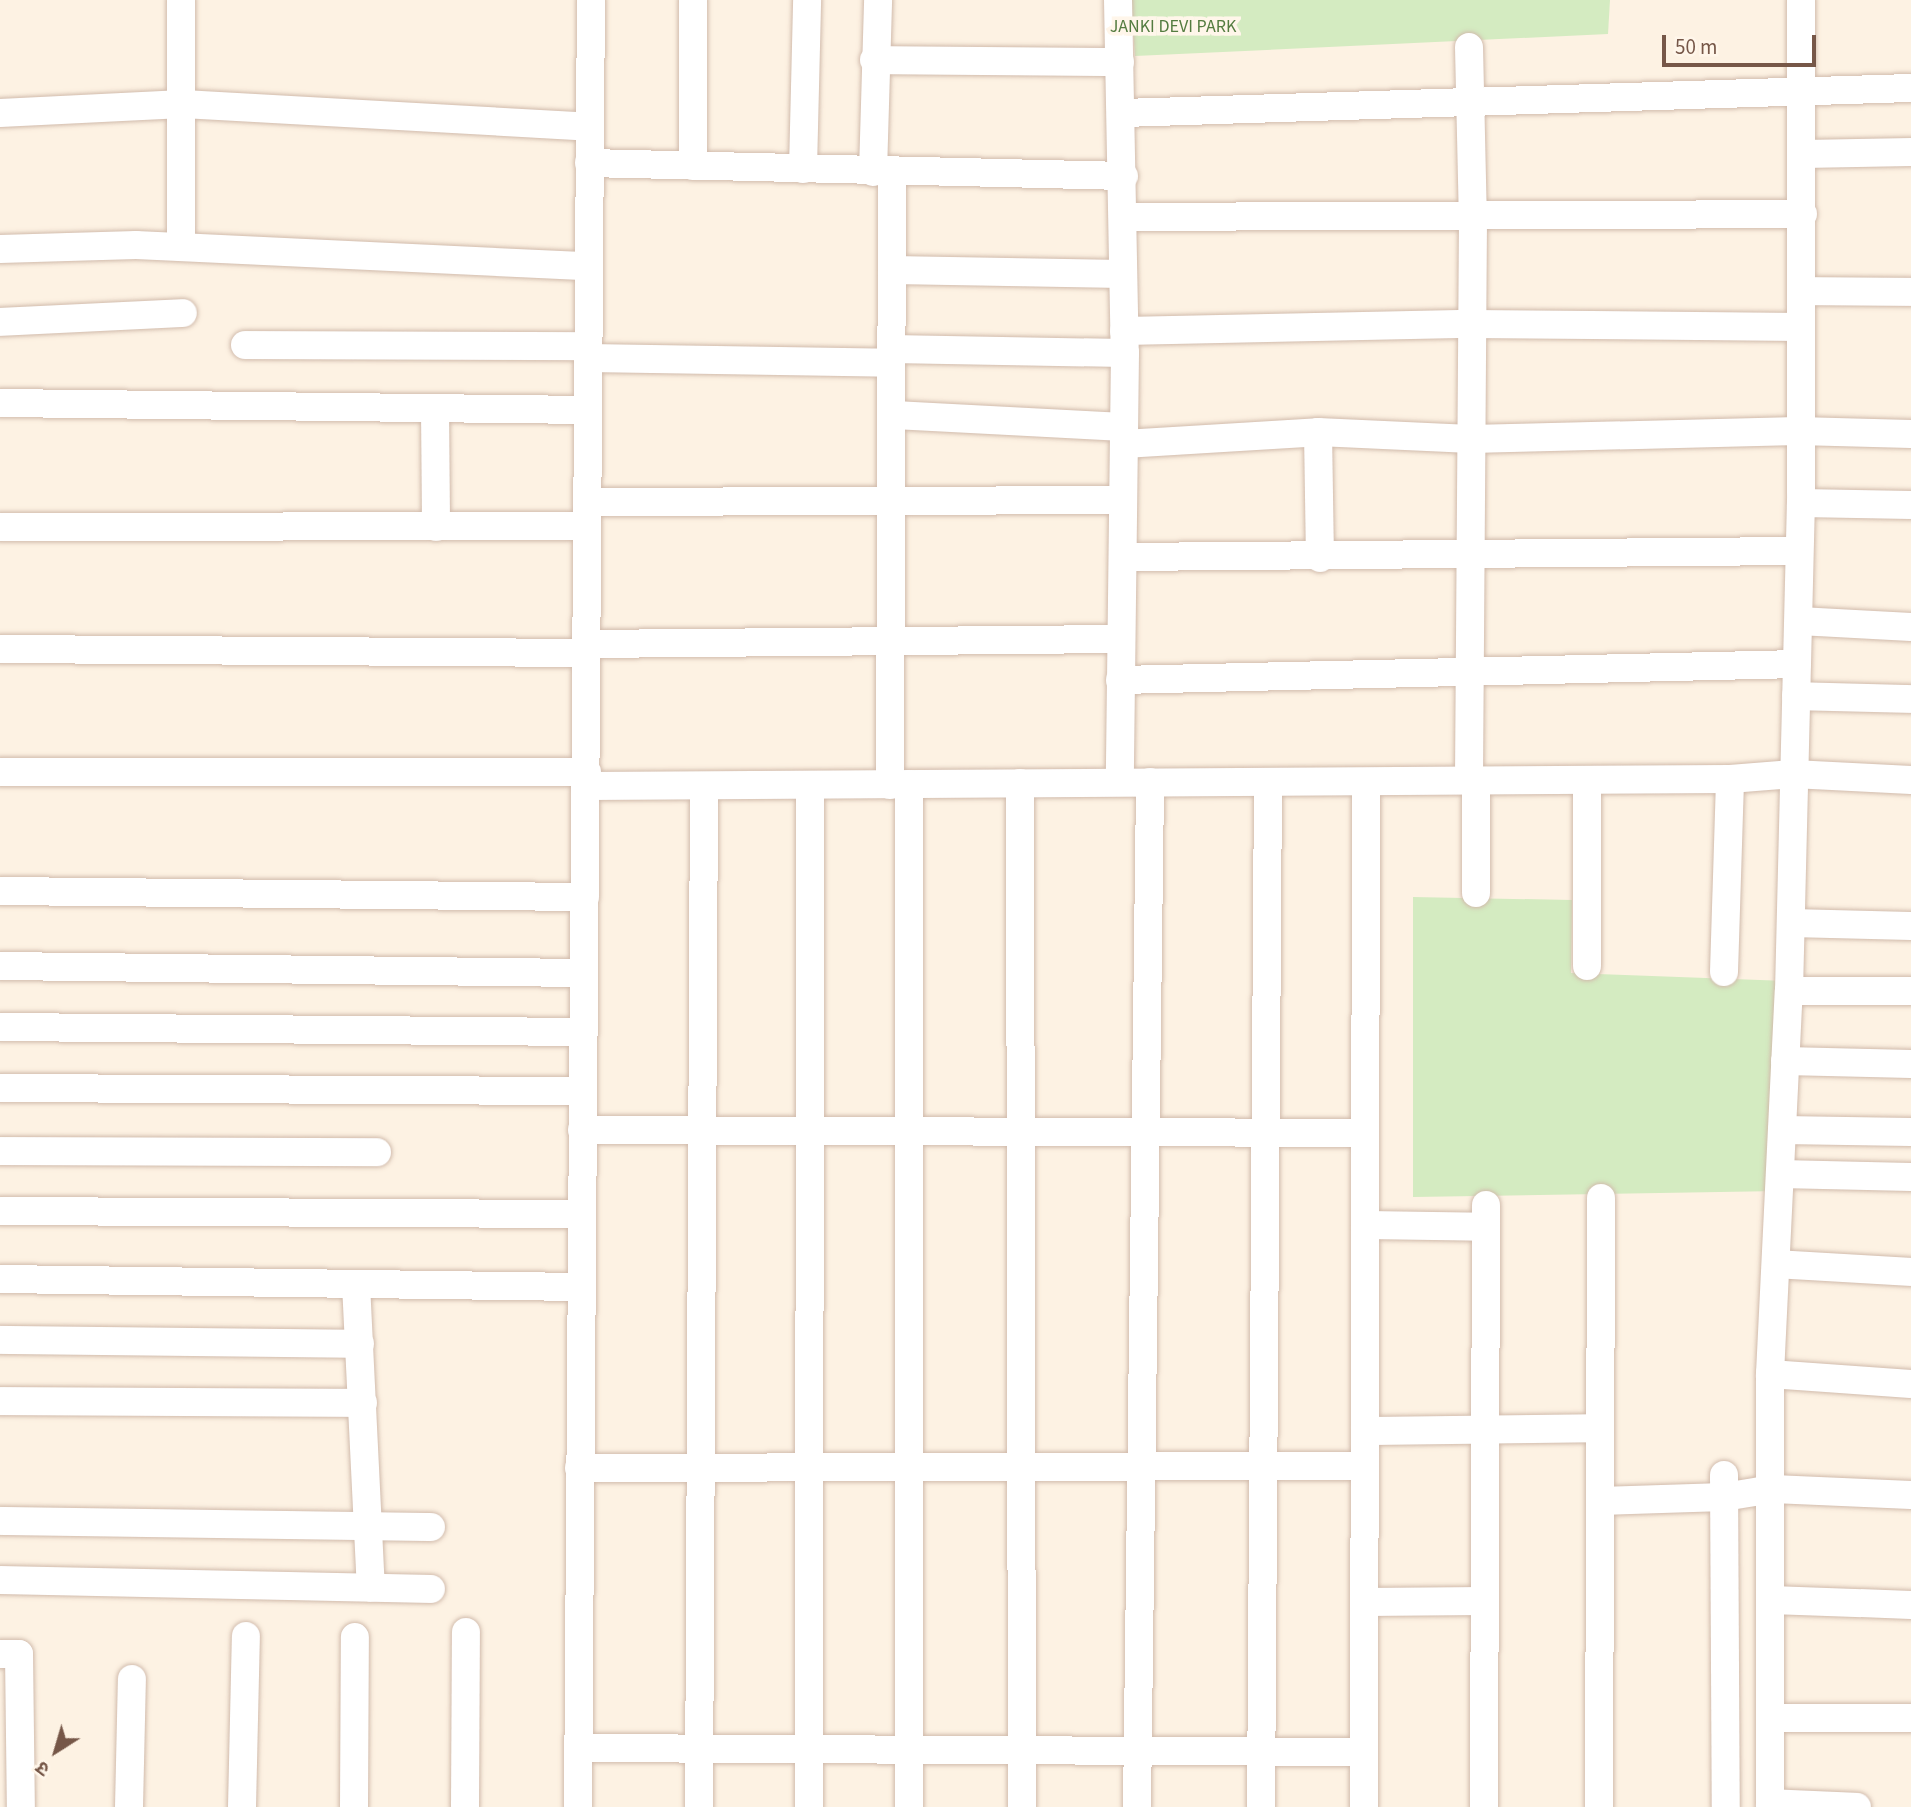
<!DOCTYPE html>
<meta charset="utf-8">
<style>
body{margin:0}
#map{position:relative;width:1911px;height:1807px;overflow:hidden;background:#fdf2e3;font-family:"Source Sans 3","Noto Sans Devanagari",sans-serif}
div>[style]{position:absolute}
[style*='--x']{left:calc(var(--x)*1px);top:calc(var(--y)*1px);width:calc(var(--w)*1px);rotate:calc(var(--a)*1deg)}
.green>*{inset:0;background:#d4ebc1}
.roads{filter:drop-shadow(0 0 2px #d1bbac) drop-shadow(0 0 2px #d1bbac)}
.minor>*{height:28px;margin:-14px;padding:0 14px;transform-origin:14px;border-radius:14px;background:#fff}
span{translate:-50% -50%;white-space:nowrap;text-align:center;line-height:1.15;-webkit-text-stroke:7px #fff6ea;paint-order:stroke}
.park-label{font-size:18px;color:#547c40}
.north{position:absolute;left:21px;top:1716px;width:70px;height:70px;-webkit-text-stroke:5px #fff6ea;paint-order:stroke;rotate:217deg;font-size:19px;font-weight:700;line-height:28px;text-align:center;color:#765748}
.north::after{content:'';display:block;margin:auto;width:24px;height:32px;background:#765748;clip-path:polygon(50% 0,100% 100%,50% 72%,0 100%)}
.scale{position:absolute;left:1662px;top:35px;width:154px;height:32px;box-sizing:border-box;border:4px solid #765748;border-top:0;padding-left:9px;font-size:21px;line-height:24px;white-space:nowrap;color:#765748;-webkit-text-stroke:5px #fff6ea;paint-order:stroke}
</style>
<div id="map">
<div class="green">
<i style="clip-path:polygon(1131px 0,1610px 0,1608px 34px,1135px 56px)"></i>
<i style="clip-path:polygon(1413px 897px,1572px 900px,1571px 973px,1788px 981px,1781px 1191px,1413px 1197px)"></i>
</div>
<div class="roads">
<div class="minor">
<i style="--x:1118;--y:0;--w:353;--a:88.9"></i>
<i style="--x:1125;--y:353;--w:429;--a:90.7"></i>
<i style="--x:1469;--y:47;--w:172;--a:88.7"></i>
<i style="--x:1473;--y:219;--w:562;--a:90.41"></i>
<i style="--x:874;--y:60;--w:246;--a:0.5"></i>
<i style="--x:0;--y:113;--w:183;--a:-2.8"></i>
<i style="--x:183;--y:104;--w:407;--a:3.2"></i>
<i style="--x:1123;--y:113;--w:788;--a:-1.82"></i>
<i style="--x:1804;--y:154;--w:107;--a:-1.1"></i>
<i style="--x:589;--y:163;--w:535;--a:1.39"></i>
<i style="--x:693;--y:166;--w:166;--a:-90"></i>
<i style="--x:803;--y:169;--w:169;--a:-88.6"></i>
<i style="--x:873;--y:172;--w:172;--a:-88.3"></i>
<i style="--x:1124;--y:217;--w:679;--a:-0.25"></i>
<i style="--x:181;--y:247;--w:247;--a:-90"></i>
<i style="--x:0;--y:249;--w:136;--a:-1.7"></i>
<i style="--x:136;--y:245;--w:452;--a:2.7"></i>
<i style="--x:892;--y:270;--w:231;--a:1"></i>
<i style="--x:1802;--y:291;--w:109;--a:0.5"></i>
<i style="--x:0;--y:322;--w:183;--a:-2.8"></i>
<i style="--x:1124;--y:331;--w:347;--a:-1.2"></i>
<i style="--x:1471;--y:324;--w:330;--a:0.5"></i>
<i style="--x:245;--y:345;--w:343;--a:0.2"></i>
<i style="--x:891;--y:349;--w:234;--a:1"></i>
<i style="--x:588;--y:358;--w:303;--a:0.9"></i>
<i style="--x:0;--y:403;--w:588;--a:0.68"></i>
<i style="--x:435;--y:408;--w:119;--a:89.5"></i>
<i style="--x:894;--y:415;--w:230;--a:3"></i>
<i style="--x:1318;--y:432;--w:126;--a:89.1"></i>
<i style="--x:1124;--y:444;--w:194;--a:-3.5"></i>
<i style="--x:1318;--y:432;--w:153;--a:2.6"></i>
<i style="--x:1471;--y:439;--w:327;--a:-1.4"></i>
<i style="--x:1798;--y:431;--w:113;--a:1.5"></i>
<i style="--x:588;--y:502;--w:533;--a:-0.21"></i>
<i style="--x:1801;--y:503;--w:110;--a:1"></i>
<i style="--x:0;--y:527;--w:587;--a:-0.1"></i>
<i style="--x:1123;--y:557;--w:675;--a:-0.51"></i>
<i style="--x:1799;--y:621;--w:112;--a:3.1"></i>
<i style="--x:587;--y:644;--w:534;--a:-0.54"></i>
<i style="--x:0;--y:649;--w:587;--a:0.39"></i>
<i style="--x:1120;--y:680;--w:677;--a:-1.35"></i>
<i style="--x:1796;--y:696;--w:115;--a:1.5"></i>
<i style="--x:0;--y:772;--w:587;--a:0"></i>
<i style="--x:1587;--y:780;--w:186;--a:90"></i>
<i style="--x:1020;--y:783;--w:1024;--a:89.89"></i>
<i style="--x:909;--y:784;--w:1023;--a:90"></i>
<i style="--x:890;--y:785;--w:613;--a:-89.81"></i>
<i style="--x:587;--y:786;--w:1143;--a:-0.35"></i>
<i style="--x:1730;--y:779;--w:63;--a:-4.5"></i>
<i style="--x:1793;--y:774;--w:118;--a:2.9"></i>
<i style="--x:0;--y:891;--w:585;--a:0.59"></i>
<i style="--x:1476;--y:893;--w:112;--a:-90"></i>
<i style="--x:1791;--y:923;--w:120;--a:1.4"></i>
<i style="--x:0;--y:966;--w:584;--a:0.69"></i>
<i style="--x:1724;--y:972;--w:193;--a:-88.2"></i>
<i style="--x:1789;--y:991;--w:122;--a:0"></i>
<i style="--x:0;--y:1027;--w:583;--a:0.49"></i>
<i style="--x:1785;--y:1061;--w:126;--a:1.4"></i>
<i style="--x:0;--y:1088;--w:582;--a:0.3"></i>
<i style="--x:582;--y:1130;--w:783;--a:0.22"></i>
<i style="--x:1782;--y:1130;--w:129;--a:0.9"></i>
<i style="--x:0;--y:1151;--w:377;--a:0.2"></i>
<i style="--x:1780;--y:1174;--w:131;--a:1.3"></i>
<i style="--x:0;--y:1211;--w:581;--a:0.3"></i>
<i style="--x:1365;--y:1225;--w:121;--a:0.9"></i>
<i style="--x:1776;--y:1264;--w:135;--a:3.4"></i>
<i style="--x:0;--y:1279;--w:579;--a:0.79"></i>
<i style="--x:356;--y:1284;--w:304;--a:87.2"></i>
<i style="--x:0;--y:1340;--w:360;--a:0.6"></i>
<i style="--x:1770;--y:1374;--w:141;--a:4.1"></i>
<i style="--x:0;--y:1401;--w:363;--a:0.3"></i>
<i style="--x:1365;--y:1431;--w:235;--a:-0.7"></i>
<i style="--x:579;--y:1468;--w:786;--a:-0.15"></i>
<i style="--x:1724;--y:1475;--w:332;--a:89.7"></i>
<i style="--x:1600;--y:1501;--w:124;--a:-1.8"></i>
<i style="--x:1724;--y:1497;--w:50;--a:-9.3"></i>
<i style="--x:1773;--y:1489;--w:138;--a:2.5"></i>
<i style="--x:0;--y:1521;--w:431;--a:0.8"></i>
<i style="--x:0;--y:1580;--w:431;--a:1.2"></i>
<i style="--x:1771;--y:1600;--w:140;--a:2"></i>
<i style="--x:1365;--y:1602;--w:120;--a:-0.5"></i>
<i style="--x:0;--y:1654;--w:19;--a:0"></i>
<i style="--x:19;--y:1654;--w:153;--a:89.3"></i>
<i style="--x:1771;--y:1718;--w:140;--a:0"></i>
<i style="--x:578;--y:1748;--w:786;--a:0.29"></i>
<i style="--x:1770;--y:1803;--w:87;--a:2.6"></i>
<i style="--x:129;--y:1807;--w:128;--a:-88.7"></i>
<i style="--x:242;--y:1807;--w:171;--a:-88.7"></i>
<i style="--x:354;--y:1807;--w:170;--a:-89.7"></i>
<i style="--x:465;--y:1807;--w:175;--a:-89.7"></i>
<i style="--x:578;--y:1807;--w:1807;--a:-89.59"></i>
<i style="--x:699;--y:1807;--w:1021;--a:-89.72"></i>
<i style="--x:809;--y:1807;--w:1022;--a:-89.94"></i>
<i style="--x:1137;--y:1807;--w:1025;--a:-89.27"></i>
<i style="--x:1261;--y:1807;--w:1025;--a:-89.61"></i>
<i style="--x:1364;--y:1807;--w:1025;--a:-89.89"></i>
<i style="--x:1484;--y:1807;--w:602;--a:-89.81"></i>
<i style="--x:1599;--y:1807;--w:609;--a:-89.81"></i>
<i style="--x:1770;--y:1807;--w:433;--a:-90"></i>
<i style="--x:1770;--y:1374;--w:383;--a:-87.2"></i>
<i style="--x:1789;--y:991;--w:498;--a:-88.6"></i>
<i style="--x:1801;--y:493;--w:493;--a:-90"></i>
</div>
</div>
<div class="park-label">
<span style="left:1173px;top:27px">JANKI DEVI PARK</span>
</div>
<div class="north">उ</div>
<div class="scale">50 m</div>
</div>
